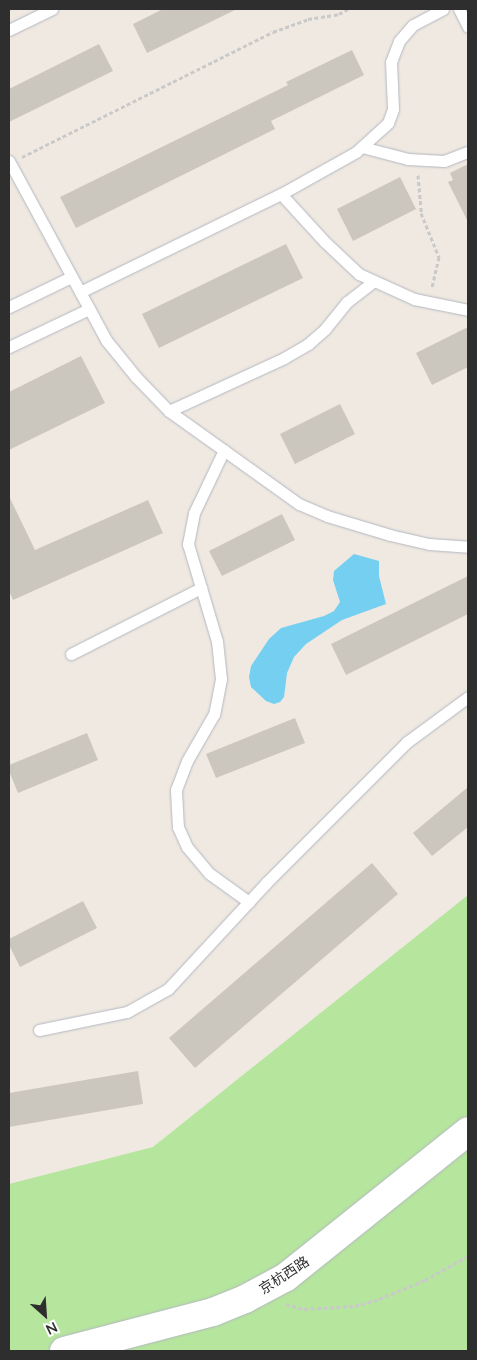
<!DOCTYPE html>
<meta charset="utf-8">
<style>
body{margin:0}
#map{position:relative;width:477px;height:1360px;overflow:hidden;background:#efe9e1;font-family:Lato,"Noto Sans SC",sans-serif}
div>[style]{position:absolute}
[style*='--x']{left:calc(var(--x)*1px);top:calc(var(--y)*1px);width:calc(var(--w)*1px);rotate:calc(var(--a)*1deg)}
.green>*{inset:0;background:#b6e59e}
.water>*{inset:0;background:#75cff0}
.building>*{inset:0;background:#cbc7bf}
.path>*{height:3px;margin-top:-1.5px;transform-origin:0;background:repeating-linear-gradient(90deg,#c9c9c9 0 4px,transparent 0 6.5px)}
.roads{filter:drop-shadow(0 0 1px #b4b7c1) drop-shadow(0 0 1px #b4b7c1)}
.service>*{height:11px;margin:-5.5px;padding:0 5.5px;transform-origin:5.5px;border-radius:5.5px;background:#fff}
.tertiary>*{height:28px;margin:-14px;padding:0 14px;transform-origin:14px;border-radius:14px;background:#fff}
span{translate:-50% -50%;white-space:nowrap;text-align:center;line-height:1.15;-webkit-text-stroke:4.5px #fff;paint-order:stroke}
.street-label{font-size:14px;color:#2e2e2e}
.frame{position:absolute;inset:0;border:10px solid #2e2e2e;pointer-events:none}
.north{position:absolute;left:20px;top:1290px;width:50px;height:50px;-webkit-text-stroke:4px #fff;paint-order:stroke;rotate:154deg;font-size:14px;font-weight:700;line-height:20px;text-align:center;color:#2e2e2e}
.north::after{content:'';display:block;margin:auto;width:18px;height:22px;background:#2e2e2e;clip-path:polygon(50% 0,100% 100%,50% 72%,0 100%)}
</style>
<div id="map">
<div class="green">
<i style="clip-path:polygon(468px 895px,468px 1351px,9px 1351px,9px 1184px,153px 1147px)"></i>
</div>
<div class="water">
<i style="clip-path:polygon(354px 554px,379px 561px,379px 576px,386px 604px,342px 620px,306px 644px,294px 657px,287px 673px,284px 697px,280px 702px,274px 704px,266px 701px,251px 687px,249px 677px,251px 666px,269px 639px,281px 628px,324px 616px,334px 611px,340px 602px,333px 580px,334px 571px)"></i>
</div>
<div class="building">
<i style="clip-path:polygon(163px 9px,237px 9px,147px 53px,133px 24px)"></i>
<i style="clip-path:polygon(99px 44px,113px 71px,9px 122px,9px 89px)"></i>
<i style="clip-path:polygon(352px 50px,364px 75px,271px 121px,275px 129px,76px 228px,60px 197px,288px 85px,286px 82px)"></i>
<i style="clip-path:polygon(468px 164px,468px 222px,448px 182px,453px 180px,450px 173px)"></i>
<i style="clip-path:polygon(400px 177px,416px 209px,353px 241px,337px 209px)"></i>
<i style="clip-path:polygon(286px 244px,303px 278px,159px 348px,142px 314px)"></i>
<i style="clip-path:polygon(468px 327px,468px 367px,432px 385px,416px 353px)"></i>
<i style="clip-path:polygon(81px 356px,105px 403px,9px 450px,9px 392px)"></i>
<i style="clip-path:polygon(340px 404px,355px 434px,295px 464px,280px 434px)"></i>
<i style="clip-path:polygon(9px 496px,35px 550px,148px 500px,163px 533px,13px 600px,9px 591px)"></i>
<i style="clip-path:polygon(282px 514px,295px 540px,222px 576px,209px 551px)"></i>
<i style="clip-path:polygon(468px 576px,468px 614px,346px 675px,331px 644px)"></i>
<i style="clip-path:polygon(295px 718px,305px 743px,216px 778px,206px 754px)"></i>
<i style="clip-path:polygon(87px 733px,98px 760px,18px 793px,9px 771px,9px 765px)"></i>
<i style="clip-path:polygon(468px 787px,468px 827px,432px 856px,413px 833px)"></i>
<i style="clip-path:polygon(372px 863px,398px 894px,195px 1068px,169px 1038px)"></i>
<i style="clip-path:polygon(83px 901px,97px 928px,20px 967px,9px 945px,9px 939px)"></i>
<i style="clip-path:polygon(138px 1071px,143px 1104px,9px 1127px,9px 1093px)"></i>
</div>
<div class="path">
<i style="--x:22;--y:157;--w:280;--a:-26.5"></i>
<i style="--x:273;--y:32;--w:37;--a:-20"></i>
<i style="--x:308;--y:19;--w:31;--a:-9"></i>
<i style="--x:339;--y:14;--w:10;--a:-29"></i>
<i style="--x:418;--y:175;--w:38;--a:85"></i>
<i style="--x:421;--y:213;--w:48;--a:67.8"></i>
<i style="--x:439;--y:257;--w:31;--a:103"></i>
<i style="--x:286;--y:1304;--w:19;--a:16"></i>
<i style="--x:304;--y:1309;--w:51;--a:-3.4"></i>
<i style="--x:355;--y:1306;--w:25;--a:-16"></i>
<i style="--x:379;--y:1299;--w:50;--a:-22.4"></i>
<i style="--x:425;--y:1280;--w:49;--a:-29.2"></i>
</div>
<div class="roads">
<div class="service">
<i style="--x:459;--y:9;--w:20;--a:63"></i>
<i style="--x:9;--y:30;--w:48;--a:-26"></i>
<i style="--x:362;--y:147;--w:48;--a:14.6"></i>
<i style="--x:408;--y:159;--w:36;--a:3"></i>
<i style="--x:444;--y:161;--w:26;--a:-21"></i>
<i style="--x:9;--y:161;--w:204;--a:61.5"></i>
<i style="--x:106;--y:340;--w:48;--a:51"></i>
<i style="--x:136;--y:377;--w:47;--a:45.9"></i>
<i style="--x:169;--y:411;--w:160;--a:35.6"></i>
<i style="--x:299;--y:504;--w:30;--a:23"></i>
<i style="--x:327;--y:516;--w:66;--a:16.8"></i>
<i style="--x:390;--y:535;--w:40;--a:13"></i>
<i style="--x:429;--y:544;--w:39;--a:4"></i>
<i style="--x:281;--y:194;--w:86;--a:-29.2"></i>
<i style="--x:356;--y:152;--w:43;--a:-42.2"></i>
<i style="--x:388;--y:123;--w:15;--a:-70"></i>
<i style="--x:393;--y:109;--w:47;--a:-92.4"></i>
<i style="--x:391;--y:62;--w:22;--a:-69"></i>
<i style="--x:399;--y:41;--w:21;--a:-49"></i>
<i style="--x:413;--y:25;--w:34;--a:-28"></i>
<i style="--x:80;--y:292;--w:224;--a:-26"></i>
<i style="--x:281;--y:194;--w:65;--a:47.5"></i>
<i style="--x:325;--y:242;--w:47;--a:43.3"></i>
<i style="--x:359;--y:274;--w:60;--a:24.4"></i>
<i style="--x:414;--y:299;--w:55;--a:11.5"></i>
<i style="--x:9;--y:307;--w:69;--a:-25.8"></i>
<i style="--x:9;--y:347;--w:89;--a:-25.4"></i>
<i style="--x:169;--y:411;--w:127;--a:-24.7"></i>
<i style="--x:284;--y:358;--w:28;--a:-30"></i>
<i style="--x:308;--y:344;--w:23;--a:-41"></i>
<i style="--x:325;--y:329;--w:35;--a:-51"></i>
<i style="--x:347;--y:302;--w:34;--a:-38"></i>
<i style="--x:224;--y:450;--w:70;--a:115.5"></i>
<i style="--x:194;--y:513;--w:32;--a:101"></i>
<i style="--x:188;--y:544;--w:101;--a:73.4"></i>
<i style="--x:217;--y:641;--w:38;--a:84"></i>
<i style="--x:221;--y:679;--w:36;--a:101"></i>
<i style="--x:214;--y:714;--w:54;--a:119.9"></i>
<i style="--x:187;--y:761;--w:31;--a:111"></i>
<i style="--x:176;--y:790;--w:37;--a:87"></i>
<i style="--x:178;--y:827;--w:22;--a:66"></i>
<i style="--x:187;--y:847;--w:35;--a:50"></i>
<i style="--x:210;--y:874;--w:48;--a:35.7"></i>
<i style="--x:71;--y:654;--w:146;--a:-26.9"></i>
<i style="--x:39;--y:1030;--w:90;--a:-11.6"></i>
<i style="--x:127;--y:1012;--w:47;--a:-29.3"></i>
<i style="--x:168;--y:989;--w:144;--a:-47.2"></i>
<i style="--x:266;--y:883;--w:199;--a:-45"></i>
<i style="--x:407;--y:742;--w:76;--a:-36.4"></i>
</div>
<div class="tertiary">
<i style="--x:64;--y:1351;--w:154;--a:-14.7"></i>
<i style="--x:213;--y:1312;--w:35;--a:-22"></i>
<i style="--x:245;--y:1299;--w:47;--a:-28.2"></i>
<i style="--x:286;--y:1277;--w:233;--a:-38.7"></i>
</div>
</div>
<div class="street-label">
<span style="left:284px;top:1275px;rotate:-33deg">京杭西路</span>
</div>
<div class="frame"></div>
<div class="north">N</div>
</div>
